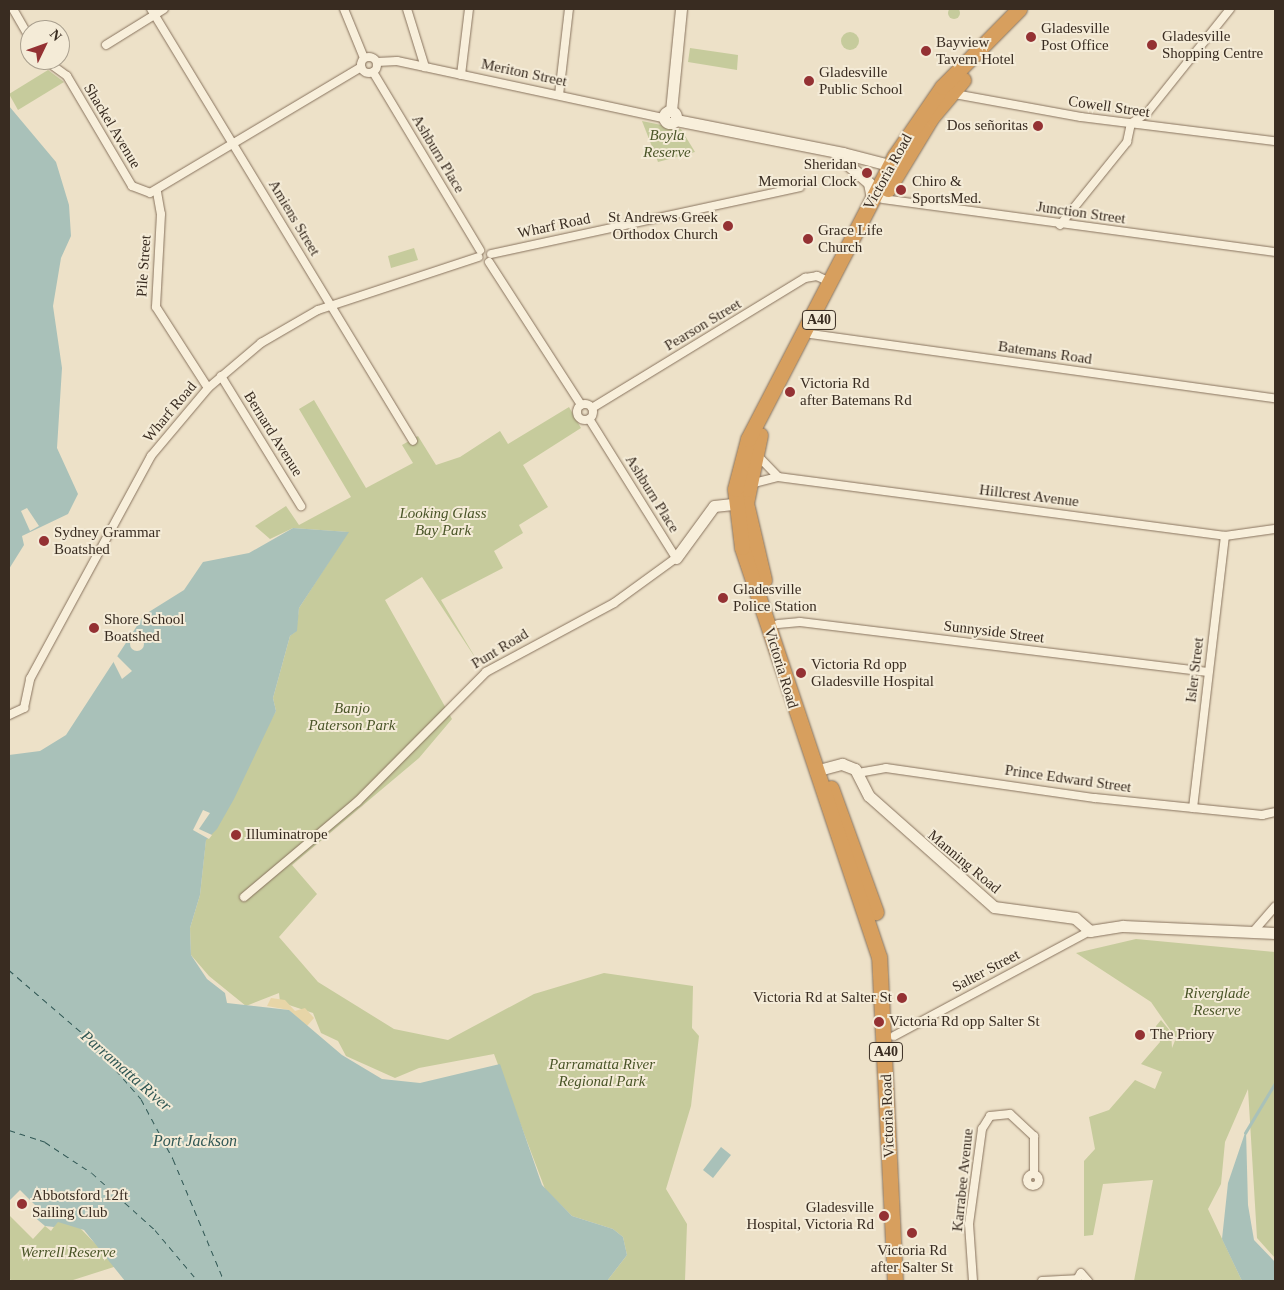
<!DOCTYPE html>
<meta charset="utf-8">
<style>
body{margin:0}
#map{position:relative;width:1284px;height:1290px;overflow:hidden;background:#ede1c8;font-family:Georgia,serif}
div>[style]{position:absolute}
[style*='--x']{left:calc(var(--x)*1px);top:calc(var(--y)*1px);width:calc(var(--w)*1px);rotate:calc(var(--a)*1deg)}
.green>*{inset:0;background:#c6cb9c}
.round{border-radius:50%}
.sand>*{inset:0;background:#e7d5a7}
.water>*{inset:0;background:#a9c1b9}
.pier>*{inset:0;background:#ede1c8}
.stream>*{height:2.5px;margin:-1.25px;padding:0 1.25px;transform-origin:1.25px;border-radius:1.25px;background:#a9c1b9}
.ferry>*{height:1px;margin-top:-0.5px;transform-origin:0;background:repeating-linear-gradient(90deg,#315855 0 6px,transparent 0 11px)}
.roads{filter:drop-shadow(0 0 1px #88735e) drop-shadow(0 0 1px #88735e)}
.street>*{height:8px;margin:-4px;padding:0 4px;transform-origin:4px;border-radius:4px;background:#f8efdb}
.street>.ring{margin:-4px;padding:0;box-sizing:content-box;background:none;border:8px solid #f8efdb;border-radius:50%}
.secondary>*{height:11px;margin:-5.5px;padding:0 5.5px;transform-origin:5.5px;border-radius:5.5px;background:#f8efdb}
.secondary>.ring{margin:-5.5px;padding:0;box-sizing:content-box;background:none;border:11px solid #f8efdb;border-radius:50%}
.highway>*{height:15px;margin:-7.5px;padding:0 7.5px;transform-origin:7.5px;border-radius:7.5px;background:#d79f5e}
.dots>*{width:14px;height:14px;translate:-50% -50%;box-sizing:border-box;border:2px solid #f4ebd7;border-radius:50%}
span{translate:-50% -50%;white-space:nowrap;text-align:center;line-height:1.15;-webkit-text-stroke:4px #f4ebd7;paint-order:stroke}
.shield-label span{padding:1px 4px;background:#f4ebd7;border:1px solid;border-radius:4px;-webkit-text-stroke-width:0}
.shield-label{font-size:14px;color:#392c21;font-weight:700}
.poi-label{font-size:15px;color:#392c21}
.left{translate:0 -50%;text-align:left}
.right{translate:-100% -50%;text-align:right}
.street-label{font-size:15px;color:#392c21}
.park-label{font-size:15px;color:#4a5528;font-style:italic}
.water-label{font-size:16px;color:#315855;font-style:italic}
.frame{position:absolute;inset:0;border:10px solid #392c21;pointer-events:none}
.north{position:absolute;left:20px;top:20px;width:50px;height:50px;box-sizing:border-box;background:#f4ebd7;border:1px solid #a99f8e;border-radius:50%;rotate:48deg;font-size:14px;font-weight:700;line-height:20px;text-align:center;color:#392c21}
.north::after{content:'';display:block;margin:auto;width:18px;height:22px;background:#943133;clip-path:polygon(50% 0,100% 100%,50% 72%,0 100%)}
</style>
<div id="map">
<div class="green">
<i class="round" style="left:948px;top:7px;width:12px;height:12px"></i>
<i class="round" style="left:841px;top:32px;width:18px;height:18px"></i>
<i style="clip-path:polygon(690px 48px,738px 55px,737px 70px,688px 62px)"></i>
<i style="clip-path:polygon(48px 70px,64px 82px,18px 110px,9px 94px)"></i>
<i style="clip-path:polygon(642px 121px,681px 129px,695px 152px,658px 162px)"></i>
<i style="clip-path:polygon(414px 248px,418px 260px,391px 268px,388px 256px)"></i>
<i style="clip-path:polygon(314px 400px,366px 488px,413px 463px,402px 445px,418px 436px,436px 465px,460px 457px,500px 431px,508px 444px,569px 407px,581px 428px,523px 465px,548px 507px,519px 525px,523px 533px,494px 551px,503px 568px,441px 600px,478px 662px,422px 577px,385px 600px,452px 719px,419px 758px,292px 865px,317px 894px,279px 937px,318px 982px,394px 1029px,448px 1040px,534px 994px,604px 973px,693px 986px,692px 1028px,699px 1036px,691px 1106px,666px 1189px,687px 1224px,685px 1281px,607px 1281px,627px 1255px,623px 1237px,613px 1229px,572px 1216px,545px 1189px,494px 1054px,419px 1068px,395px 1078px,346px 1056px,338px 1041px,321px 1033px,313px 1013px,280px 1002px,279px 993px,246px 1006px,209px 976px,191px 955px,190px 928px,200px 895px,206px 839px,276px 711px,273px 698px,290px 636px,296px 631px,299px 608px,348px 532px,293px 528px,270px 539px,255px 526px,286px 506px,299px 525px,351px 497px,299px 409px)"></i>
<i style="clip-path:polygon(1136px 939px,1275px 952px,1275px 1258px,1257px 1238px,1248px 1089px,1225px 1142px,1221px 1184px,1208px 1209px,1242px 1281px,1134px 1281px,1153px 1180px,1103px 1184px,1093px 1235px,1084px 1236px,1084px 1161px,1095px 1149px,1089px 1117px,1109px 1110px,1135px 1080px,1155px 1089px,1162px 1072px,1141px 1064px,1160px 1042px,1156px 1026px,1161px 1020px,1171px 1032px,1172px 1048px,1176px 1038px,1151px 1002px,1076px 953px)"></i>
<i style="clip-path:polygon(9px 1215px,33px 1239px,45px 1226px,51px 1231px,58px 1221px,80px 1228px,117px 1266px,70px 1281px,13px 1281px,9px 1279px)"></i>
</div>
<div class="sand">
<i style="clip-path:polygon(271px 998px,285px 1000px,295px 1011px,305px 1008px,314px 1018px,307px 1026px,289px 1010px,267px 1006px)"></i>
</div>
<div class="water">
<i style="clip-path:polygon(9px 106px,56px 162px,69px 205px,71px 236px,61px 258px,53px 306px,62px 368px,57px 448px,78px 494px,68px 514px,22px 536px,24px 545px,9px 569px)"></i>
<i style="clip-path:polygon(293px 528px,349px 532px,299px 608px,297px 631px,290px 636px,273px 698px,276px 711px,234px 799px,217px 829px,206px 840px,200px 895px,190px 928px,191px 955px,207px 979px,225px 993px,227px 1003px,289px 1010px,342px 1055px,382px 1079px,420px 1083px,500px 1064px,542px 1185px,572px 1216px,613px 1229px,623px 1237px,627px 1255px,607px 1281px,125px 1281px,84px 1230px,58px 1222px,54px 1227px,45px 1226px,32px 1215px,38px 1208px,20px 1190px,9px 1201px,9px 755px,40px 751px,66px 735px,144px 615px,184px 590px,203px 562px,249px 553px)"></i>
<i style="clip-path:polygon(1246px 1130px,1248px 1205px,1254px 1240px,1275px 1262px,1275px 1281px,1242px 1281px,1222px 1239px,1228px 1183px)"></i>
<i style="clip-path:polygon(721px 1147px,731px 1155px,713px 1178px,703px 1170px)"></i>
</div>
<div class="pier">
<i style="clip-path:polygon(27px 508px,39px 526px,30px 531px,21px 511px)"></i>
<i class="round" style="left:130px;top:637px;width:14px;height:14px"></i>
<i style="clip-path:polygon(117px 656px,132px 671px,122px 679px,113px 661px)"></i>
<i style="clip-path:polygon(203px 810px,210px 813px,199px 829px,212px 835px,209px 839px,193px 830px)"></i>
</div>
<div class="stream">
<i style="--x:1245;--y:1133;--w:58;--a:-59"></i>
</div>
<div class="ferry">
<i style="--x:9;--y:970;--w:103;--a:40.7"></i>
<i style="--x:87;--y:1037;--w:82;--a:48.9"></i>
<i style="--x:141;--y:1099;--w:68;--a:61.9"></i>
<i style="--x:173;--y:1159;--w:132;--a:67.3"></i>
<i style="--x:9;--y:1130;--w:38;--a:18"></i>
<i style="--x:45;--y:1142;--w:56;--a:33.4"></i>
<i style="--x:92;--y:1173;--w:85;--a:42.1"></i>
<i style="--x:155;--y:1230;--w:67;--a:49.9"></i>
</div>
<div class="roads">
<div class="street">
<i style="--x:13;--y:9;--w:34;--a:60"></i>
<i style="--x:151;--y:9;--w:505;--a:58.76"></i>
<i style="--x:344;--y:9;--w:53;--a:67.8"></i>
<i style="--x:407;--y:9;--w:61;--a:72.8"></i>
<i style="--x:106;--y:45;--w:68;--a:-31.8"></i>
<i class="ring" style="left:361px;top:57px;width:8px;height:8px"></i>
<i style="--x:45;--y:60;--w:27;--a:36"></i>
<i style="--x:67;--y:76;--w:128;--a:59.4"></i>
<i style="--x:132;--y:186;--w:19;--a:21"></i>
<i style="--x:150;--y:193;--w:246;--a:-30.8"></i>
<i style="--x:377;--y:62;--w:20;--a:-3"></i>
<i style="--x:397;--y:61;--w:273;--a:12.1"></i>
<i style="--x:373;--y:72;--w:208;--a:59"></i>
<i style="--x:461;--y:75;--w:66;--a:-83.1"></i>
<i style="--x:949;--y:93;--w:134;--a:10.3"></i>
<i style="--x:1081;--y:117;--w:195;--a:7.1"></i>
<i style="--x:559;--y:95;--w:87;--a:-83.4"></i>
<i style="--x:1133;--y:122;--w:17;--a:-33"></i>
<i style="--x:1147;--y:113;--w:133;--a:-51.4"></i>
<i style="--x:157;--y:192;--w:22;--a:80"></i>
<i style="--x:161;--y:214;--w:93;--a:93.1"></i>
<i style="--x:156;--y:307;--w:96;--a:57.3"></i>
<i style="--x:883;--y:199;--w:396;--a:7.7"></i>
<i style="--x:1060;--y:225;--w:107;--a:-51.1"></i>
<i style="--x:1127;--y:142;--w:19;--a:-78"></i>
<i style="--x:491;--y:254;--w:316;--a:-12.2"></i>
<i style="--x:489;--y:262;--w:170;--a:57.2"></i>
<i style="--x:811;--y:334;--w:468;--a:7.9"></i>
<i style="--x:221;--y:376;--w:153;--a:58.4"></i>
<i class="ring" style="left:577px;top:404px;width:8px;height:8px"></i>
<i style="--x:592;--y:408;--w:250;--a:-31.4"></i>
<i style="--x:805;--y:278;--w:12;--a:-9"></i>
<i style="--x:817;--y:276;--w:14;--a:25"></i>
<i style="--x:757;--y:455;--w:30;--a:46"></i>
<i style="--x:750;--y:484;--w:29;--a:-14"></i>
<i style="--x:778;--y:477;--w:451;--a:7.5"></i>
<i style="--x:1225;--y:536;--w:50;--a:-8"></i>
<i style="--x:778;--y:624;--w:22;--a:-5"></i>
<i style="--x:800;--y:622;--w:411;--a:7"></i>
<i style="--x:9;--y:715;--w:17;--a:-25"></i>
<i style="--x:24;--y:708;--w:30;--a:-78"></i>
<i style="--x:30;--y:679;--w:254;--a:-61.5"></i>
<i style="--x:151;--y:456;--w:89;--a:-50"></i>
<i style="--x:208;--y:388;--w:70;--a:-40.3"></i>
<i style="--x:261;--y:343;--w:66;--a:-30.1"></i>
<i style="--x:318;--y:310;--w:169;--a:-18.3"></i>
<i style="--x:858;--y:773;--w:28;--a:-10"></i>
<i style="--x:886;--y:768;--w:211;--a:8.2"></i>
<i style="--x:1095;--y:798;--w:168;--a:5.8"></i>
<i style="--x:1262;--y:815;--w:13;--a:-13"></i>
<i style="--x:1193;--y:808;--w:274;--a:-83.3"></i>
<i style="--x:244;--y:897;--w:148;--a:-40.1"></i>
<i style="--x:357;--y:802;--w:183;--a:-45.2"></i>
<i style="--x:486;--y:672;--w:145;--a:-28.3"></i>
<i style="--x:614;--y:603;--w:77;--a:-36"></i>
<i style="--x:676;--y:558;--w:164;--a:-122"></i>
<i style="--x:1252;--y:933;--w:35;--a:-49"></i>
<i style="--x:894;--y:1036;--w:222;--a:-28.2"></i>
<i class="ring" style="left:1027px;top:1174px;width:4px;height:4px"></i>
<i style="--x:973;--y:1281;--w:57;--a:-94"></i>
<i style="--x:969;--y:1224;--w:96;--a:-82.2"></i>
<i style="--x:982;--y:1129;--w:15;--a:-58"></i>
<i style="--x:990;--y:1116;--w:20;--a:-6"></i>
<i style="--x:1010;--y:1114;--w:33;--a:43"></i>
<i style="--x:1034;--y:1136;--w:37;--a:90"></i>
<i style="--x:1042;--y:1281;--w:34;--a:-3"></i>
<i style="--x:1076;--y:1281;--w:9;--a:-58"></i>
<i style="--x:1081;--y:1273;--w:11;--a:49"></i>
</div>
<div class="secondary">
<i class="ring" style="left:664px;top:111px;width:1px;height:1px"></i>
<i style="--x:671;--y:111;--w:102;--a:-84.4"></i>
<i style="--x:676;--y:120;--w:170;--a:11.2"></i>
<i style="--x:843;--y:153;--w:48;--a:14.6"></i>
<i style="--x:889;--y:165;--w:8;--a:60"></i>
<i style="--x:838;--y:156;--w:41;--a:41.1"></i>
<i style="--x:869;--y:183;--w:16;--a:79"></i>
<i style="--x:676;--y:558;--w:64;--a:-53.8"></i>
<i style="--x:714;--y:506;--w:28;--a:-6"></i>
<i style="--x:815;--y:771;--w:28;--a:-15"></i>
<i style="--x:842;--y:764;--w:14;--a:21"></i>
<i style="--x:855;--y:769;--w:30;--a:63"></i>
<i style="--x:869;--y:796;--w:167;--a:41.6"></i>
<i style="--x:994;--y:907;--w:82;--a:7.7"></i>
<i style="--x:1075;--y:918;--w:20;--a:41"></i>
<i style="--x:1090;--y:931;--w:33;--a:-9"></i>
<i style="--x:1123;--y:926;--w:152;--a:2.6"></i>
</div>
<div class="highway">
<i style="--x:888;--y:189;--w:83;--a:-58.8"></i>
<i style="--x:931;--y:118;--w:50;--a:-49.9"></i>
<i style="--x:760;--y:435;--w:69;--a:101.6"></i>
<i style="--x:746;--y:503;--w:79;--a:76.8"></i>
<i style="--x:831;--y:788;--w:132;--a:70.1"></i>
<i style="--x:895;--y:1281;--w:324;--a:-92.8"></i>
<i style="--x:879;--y:957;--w:432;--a:-108.5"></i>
<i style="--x:742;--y:547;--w:58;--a:-96.9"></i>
<i style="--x:735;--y:489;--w:52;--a:-75.4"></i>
<i style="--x:748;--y:439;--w:318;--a:-62.6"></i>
<i style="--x:894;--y:157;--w:85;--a:-55.6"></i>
<i style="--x:942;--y:87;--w:110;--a:-45.4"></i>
</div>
</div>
<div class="dots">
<i style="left:1031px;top:37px;background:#943133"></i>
<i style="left:1152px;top:45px;background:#943133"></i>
<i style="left:926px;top:51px;background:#943133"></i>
<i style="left:809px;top:81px;background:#943133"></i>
<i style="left:1038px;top:126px;background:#943133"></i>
<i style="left:867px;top:173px;background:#943133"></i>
<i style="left:901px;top:190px;background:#943133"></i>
<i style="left:728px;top:226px;background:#943133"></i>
<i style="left:808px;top:239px;background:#943133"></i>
<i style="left:790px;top:392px;background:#943133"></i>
<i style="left:44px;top:541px;background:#943133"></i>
<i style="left:723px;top:598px;background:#943133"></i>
<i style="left:94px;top:628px;background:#943133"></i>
<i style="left:801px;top:673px;background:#943133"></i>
<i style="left:236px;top:835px;background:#943133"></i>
<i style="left:902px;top:998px;background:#943133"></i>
<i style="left:879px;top:1022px;background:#943133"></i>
<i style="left:1140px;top:1035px;background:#943133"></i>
<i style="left:22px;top:1204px;background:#943133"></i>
<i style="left:884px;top:1216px;background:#943133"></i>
<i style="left:912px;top:1233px;background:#943133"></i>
</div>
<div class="shield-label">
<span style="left:819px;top:320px">A40</span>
<span style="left:886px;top:1052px">A40</span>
</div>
<div class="poi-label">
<span class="left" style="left:1041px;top:37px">Gladesville<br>Post Office</span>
<span class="left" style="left:1162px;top:45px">Gladesville<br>Shopping Centre</span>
<span class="left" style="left:936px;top:51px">Bayview<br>Tavern Hotel</span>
<span class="left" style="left:819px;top:81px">Gladesville<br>Public School</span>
<span class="right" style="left:1028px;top:126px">Dos señoritas</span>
<span class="right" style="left:857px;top:173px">Sheridan<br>Memorial Clock</span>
<span class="left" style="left:912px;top:190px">Chiro &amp;<br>SportsMed.</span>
<span class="right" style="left:718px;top:226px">St Andrews Greek<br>Orthodox Church</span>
<span class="left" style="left:818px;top:239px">Grace Life<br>Church</span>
<span class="left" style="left:800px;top:392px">Victoria Rd<br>after Batemans Rd</span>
<span class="left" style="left:54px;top:541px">Sydney Grammar<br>Boatshed</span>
<span class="left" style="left:733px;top:598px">Gladesville<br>Police Station</span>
<span class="left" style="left:104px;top:628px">Shore School<br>Boatshed</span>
<span class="left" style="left:811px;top:673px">Victoria Rd opp<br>Gladesville Hospital</span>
<span class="left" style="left:246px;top:835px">Illuminatrope</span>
<span class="right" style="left:892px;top:998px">Victoria Rd at Salter St</span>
<span class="left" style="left:889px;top:1022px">Victoria Rd opp Salter St</span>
<span class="left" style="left:1150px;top:1035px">The Priory</span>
<span class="left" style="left:32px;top:1204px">Abbotsford 12ft<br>Sailing Club</span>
<span class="right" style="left:874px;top:1216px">Gladesville<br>Hospital, Victoria Rd</span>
<span style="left:912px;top:1259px">Victoria Rd<br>after Salter St</span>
</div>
<div class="street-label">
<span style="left:524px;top:73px;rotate:12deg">Meriton Street</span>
<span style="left:1109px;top:107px;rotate:8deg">Cowell Street</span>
<span style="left:112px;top:126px;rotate:59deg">Shackel Avenue</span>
<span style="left:438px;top:154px;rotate:59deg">Ashburn Place</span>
<span style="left:888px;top:172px;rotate:-61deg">Victoria Road</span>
<span style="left:1081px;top:213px;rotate:8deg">Junction Street</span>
<span style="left:294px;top:218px;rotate:59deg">Amiens Street</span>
<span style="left:554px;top:226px;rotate:-12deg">Wharf Road</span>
<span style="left:144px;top:266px;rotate:-86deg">Pile Street</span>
<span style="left:703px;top:325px;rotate:-31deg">Pearson Street</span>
<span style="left:1045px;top:353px;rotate:8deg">Batemans Road</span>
<span style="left:170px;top:412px;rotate:-50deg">Wharf Road</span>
<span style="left:273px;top:434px;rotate:58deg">Bernard Avenue</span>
<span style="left:652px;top:494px;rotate:58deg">Ashburn Place</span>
<span style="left:1029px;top:496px;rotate:7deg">Hillcrest Avenue</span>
<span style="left:994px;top:632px;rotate:7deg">Sunnyside Street</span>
<span style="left:500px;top:649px;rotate:-31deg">Punt Road</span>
<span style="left:781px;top:668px;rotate:73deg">Victoria Road</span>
<span style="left:1195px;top:670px;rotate:-83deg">Isler Street</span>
<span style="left:1068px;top:779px;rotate:8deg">Prince Edward Street</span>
<span style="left:964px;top:862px;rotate:40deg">Manning Road</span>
<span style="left:986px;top:971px;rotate:-28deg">Salter Street</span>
<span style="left:888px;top:1116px;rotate:-92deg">Victoria Road</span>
<span style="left:963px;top:1180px;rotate:-84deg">Karrabee Avenue</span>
</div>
<div class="park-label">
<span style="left:667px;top:144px">Boyla<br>Reserve</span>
<span style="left:443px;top:522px">Looking Glass<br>Bay Park</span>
<span style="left:352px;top:717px">Banjo<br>Paterson Park</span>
<span style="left:1217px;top:1002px">Riverglade<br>Reserve</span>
<span style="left:602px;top:1073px">Parramatta River<br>Regional Park</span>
<span style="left:68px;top:1253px">Werrell Reserve</span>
</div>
<div class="water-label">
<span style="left:126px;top:1071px;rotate:41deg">Parramatta River</span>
<span style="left:195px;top:1141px">Port Jackson</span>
</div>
<div class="frame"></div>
<div class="north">N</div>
</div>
